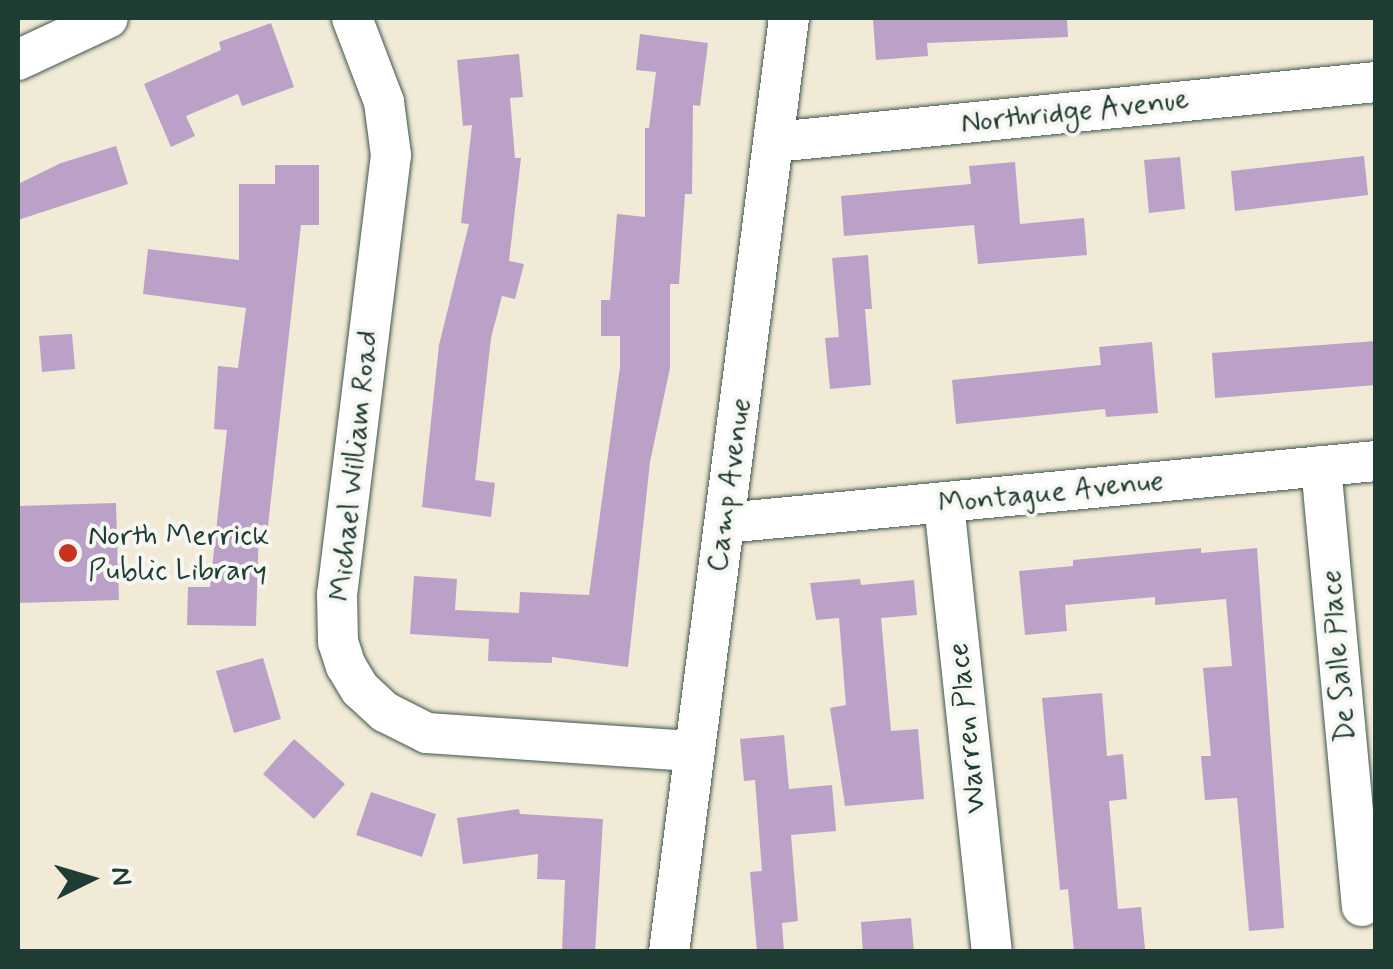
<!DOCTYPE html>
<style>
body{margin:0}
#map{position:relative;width:1393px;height:969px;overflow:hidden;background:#f1ead6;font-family:Mynerve,sans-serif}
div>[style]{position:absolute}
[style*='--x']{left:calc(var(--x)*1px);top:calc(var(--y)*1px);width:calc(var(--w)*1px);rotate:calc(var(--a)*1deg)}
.building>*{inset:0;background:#bba1c8}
.roads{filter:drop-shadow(0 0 2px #3e574c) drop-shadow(0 0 2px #3e574c)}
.minor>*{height:40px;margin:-20px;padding:0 20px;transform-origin:20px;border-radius:20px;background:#fff}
.dots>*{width:28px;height:28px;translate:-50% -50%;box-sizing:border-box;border:5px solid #f6f6f2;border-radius:50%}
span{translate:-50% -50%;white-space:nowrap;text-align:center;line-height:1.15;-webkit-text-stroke:8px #f6f6f2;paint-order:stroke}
.street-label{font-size:30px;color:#1f3d34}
.poi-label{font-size:30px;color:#1f3d34}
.left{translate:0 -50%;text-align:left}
.frame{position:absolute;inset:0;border:20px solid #1f3d34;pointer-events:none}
.north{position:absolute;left:40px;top:829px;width:100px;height:100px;-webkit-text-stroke:8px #f6f6f2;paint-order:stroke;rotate:85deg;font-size:28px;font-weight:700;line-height:40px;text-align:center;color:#1f3d34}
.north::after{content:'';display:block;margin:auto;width:35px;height:45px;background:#1f3d34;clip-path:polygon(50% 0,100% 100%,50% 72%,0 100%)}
</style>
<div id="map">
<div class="building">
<i style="clip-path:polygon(900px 18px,1067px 18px,1068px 37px,927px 43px,928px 56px,876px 60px,873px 20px)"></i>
<i style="clip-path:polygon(271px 23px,294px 87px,242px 106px,238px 94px,186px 116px,195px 136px,171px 147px,144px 84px,221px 50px,219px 42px)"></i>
<i style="clip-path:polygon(640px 34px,708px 43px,700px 106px,693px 105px,692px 194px,685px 194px,679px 284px,670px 284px,670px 368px,650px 462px,628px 667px,552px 657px,552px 663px,488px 661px,489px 639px,410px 634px,414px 576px,457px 579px,455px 610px,519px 613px,520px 592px,589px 595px,620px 367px,620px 336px,601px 336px,601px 300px,610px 300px,617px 214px,645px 217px,645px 128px,649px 128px,656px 72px,636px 70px)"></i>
<i style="clip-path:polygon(519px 54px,523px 97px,510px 98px,515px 158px,521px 158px,509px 261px,524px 264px,515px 299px,502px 296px,491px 338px,475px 480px,495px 483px,491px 517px,422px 507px,439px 345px,469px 224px,461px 223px,472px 125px,463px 126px,457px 60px)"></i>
<i style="clip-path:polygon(116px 146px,128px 184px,18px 220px,18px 184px,61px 163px)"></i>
<i style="clip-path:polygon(1364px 156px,1368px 195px,1235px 211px,1231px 171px)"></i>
<i style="clip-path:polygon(1180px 157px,1185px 209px,1149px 213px,1144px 160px)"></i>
<i style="clip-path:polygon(1015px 162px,1020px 224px,1084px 218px,1087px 255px,978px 264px,974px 225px,844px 236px,841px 196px,971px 184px,969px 166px)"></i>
<i style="clip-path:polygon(275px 165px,319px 165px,319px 225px,301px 225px,268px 526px,259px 525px,256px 626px,187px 625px,188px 587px,210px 587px,227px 430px,214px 429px,218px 366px,238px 368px,246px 308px,143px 294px,148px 249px,239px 260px,239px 184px,275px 184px)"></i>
<i style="clip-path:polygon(868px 255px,872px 309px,865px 309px,871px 385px,830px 389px,825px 338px,839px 337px,832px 258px)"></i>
<i style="clip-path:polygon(72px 334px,75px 369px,42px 372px,39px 336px)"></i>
<i style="clip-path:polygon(1376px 341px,1376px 385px,1215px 398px,1212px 353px)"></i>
<i style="clip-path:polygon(1152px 342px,1158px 413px,1106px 417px,1105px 409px,956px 424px,952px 380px,1101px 365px,1099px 347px)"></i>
<i style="clip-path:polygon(116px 503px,119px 600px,18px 603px,18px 506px)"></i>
<i style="clip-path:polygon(1201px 548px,1201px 553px,1257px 548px,1284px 928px,1249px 931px,1237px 798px,1205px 800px,1201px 756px,1211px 756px,1203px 668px,1232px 666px,1226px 599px,1155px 605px,1155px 597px,1065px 605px,1067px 631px,1025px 635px,1019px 571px,1073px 566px,1073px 560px)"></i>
<i style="clip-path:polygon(860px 579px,861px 585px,914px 580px,917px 615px,881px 618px,891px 731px,918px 729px,924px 799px,845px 806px,830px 708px,846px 705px,839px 618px,816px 620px,810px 583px)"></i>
<i style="clip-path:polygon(263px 658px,281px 719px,234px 733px,216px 671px)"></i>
<i style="clip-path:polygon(1102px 693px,1107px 756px,1123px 754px,1127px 799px,1109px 801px,1118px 909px,1141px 907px,1145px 949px,1074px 952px,1068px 889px,1060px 890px,1042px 698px)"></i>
<i style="clip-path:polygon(784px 735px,789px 789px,832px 785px,836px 831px,791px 835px,798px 921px,782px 923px,784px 952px,757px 952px,750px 872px,762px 871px,755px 780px,744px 781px,740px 739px)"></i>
<i style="clip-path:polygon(294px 739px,345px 784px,314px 819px,263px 774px)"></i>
<i style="clip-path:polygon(371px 792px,436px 814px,422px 857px,356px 835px)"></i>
<i style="clip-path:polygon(519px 809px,520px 814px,603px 819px,595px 952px,562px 952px,565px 880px,537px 879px,538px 854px,463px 864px,457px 818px)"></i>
<i style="clip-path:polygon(911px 918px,914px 952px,863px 952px,861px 922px)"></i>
</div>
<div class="roads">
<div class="minor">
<i style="--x:352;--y:18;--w:90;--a:69.1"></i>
<i style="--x:384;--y:102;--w:53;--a:82.5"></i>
<i style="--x:391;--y:155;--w:442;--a:97"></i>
<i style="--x:337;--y:594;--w:48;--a:88.8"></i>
<i style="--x:338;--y:642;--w:25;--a:72"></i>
<i style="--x:346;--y:666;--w:27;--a:59"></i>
<i style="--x:360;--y:689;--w:34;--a:43"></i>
<i style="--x:385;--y:712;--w:47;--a:26.6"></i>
<i style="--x:427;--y:733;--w:268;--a:3.9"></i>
<i style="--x:18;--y:60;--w:99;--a:-25"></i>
<i style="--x:775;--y:142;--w:604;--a:-5.7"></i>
<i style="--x:1321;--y:466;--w:442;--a:84.7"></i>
<i style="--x:944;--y:504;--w:451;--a:83.9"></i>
<i style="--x:725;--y:523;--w:654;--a:-5.44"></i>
<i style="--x:669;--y:952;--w:942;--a:-82.68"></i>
</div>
</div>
<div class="dots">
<i style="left:68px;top:553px;background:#c8321e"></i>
</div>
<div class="street-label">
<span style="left:1075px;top:112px;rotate:-6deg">Northridge Avenue</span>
<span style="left:355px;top:466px;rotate:-84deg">Michael William Road</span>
<span style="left:730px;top:485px;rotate:-82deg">Camp Avenue</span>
<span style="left:1051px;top:493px;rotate:-6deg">Montague Avenue</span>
<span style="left:1339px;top:656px;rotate:-95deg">De Salle Place</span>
<span style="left:968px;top:728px;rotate:-96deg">Warren Place</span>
</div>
<div class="poi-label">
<span class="left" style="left:88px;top:553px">North Merrick<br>Public Library</span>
</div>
<div class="frame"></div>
<div class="north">N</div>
</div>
